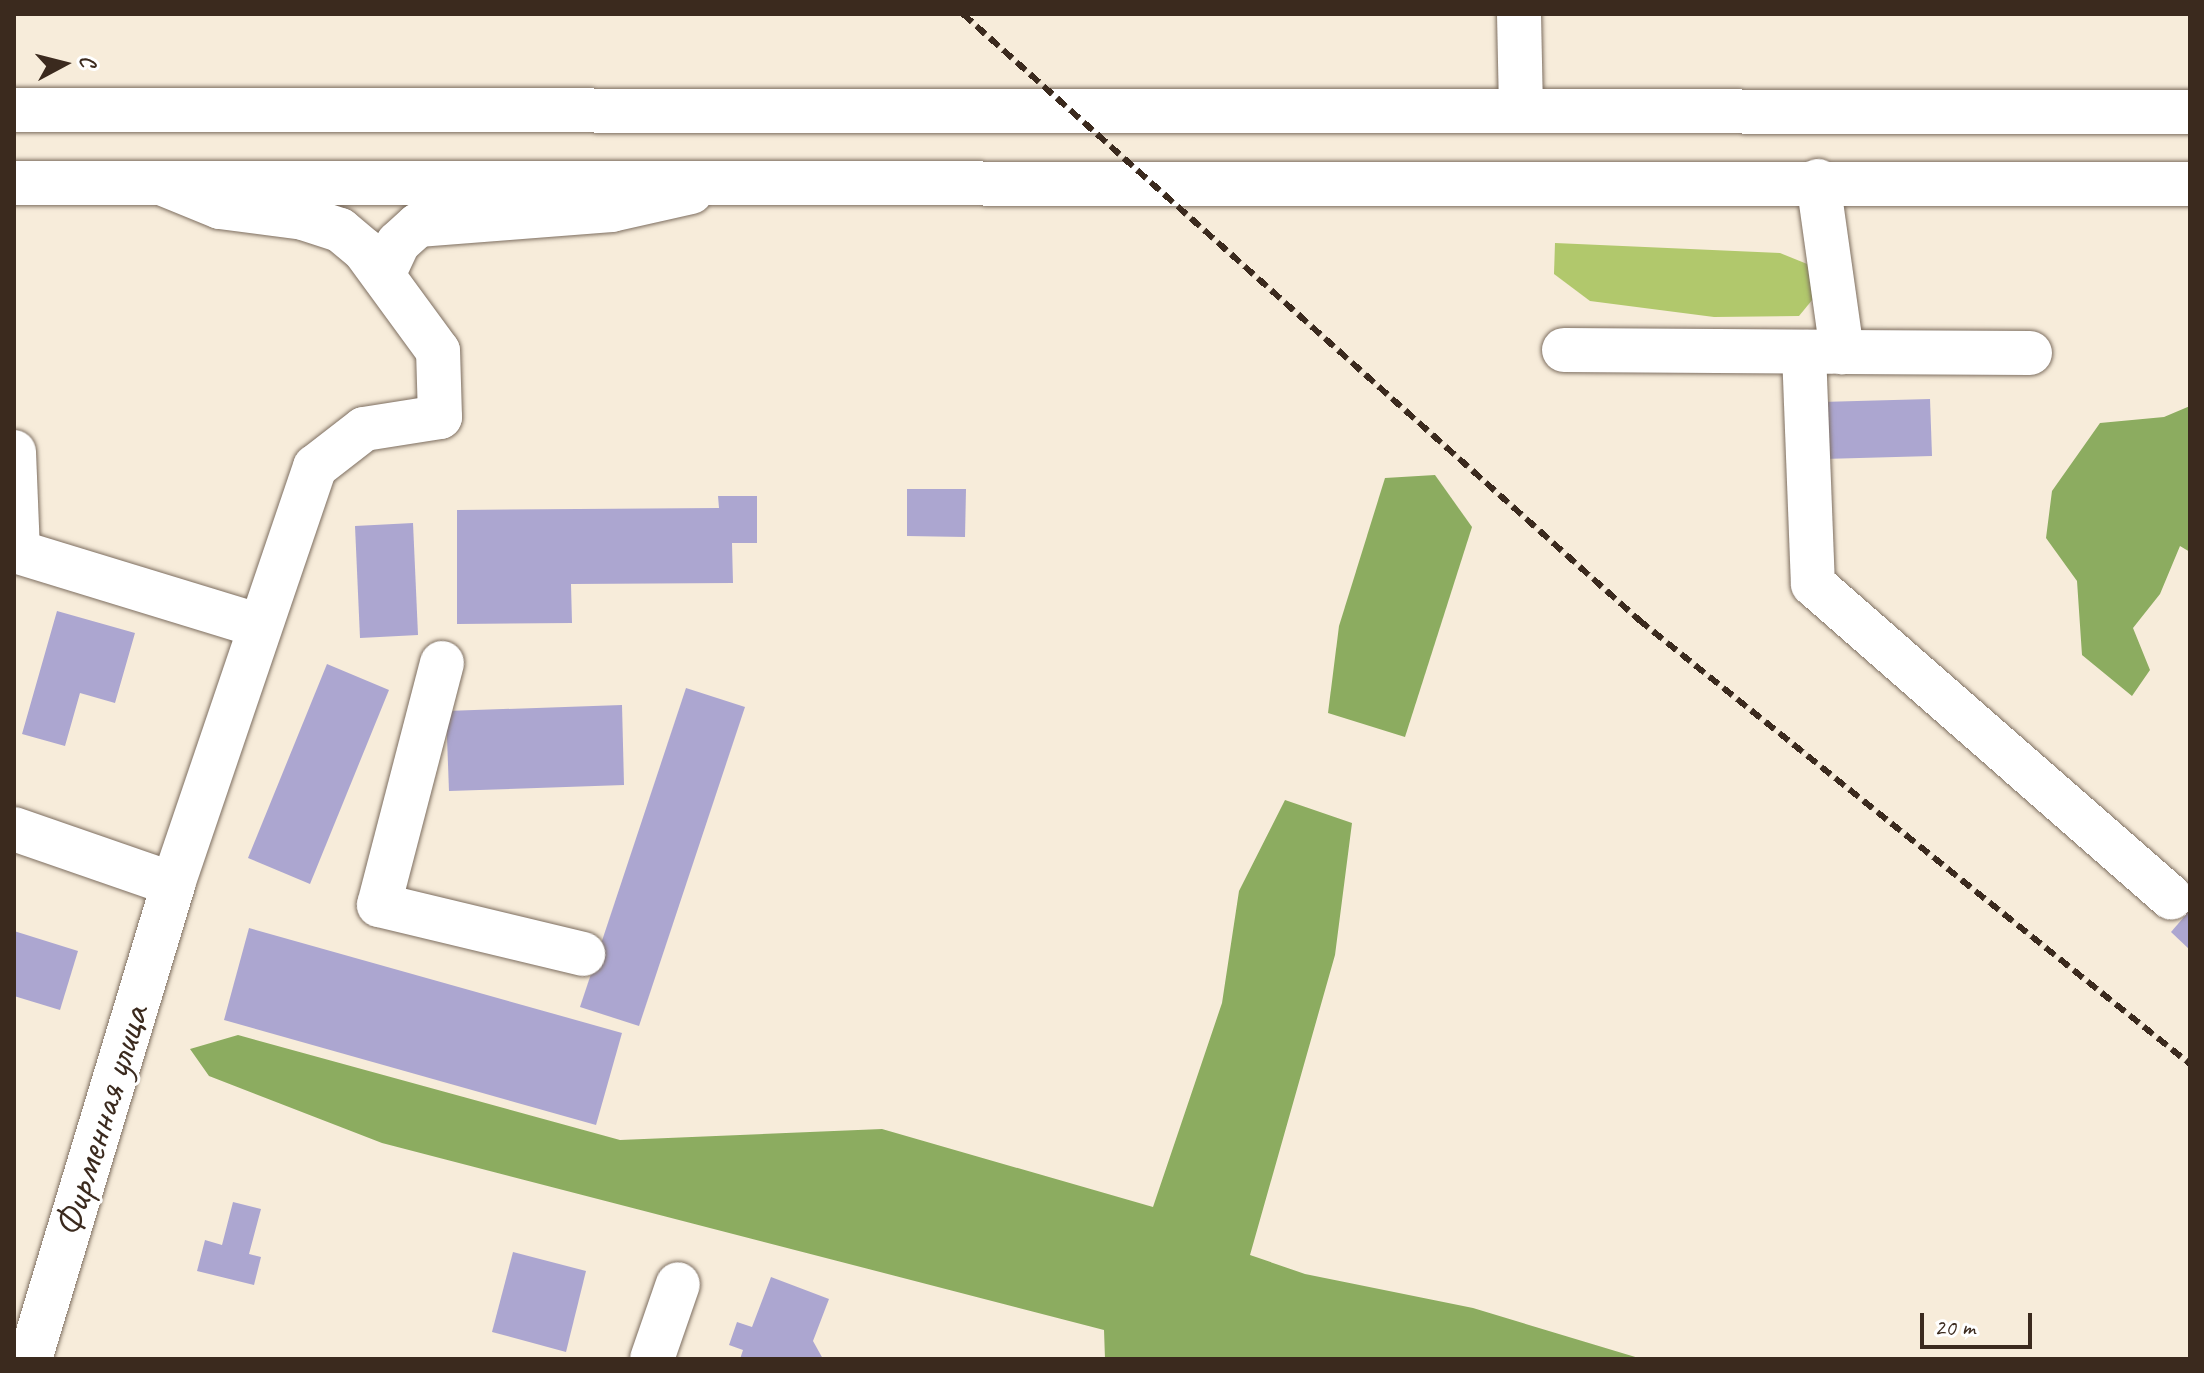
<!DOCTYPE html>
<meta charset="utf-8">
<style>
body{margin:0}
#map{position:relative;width:2204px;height:1373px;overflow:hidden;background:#f7ecda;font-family:Caveat,sans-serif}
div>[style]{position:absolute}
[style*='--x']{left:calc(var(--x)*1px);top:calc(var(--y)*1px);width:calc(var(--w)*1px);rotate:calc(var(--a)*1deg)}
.green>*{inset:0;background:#b1c86c}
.forest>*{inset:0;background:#8cac60}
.building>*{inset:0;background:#aca6d0}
.roads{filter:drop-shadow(0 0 2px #7d6e60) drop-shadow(0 0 2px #7d6e60)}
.minor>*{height:44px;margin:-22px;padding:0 22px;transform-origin:22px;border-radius:22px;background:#fff}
.highway>*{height:44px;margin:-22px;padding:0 22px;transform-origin:22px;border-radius:22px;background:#fff}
.rail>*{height:6px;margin-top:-3px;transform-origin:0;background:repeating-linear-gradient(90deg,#3b2a1e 0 12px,transparent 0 18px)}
span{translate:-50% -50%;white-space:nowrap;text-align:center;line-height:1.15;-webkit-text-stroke:6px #fff;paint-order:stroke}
.street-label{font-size:40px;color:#3b2a1e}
.frame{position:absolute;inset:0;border:16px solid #3b2a1e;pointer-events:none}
.north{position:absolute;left:24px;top:24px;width:80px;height:80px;-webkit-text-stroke:6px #fff;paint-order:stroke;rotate:83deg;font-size:22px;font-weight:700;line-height:32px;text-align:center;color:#3b2a1e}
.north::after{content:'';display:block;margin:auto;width:28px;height:36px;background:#3b2a1e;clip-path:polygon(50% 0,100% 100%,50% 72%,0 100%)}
.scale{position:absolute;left:1920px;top:1313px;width:112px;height:36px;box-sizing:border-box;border:4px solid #3b2a1e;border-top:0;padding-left:10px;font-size:24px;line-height:28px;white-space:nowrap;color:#3b2a1e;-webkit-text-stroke:6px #fff;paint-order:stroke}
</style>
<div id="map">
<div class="green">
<i style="clip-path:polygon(1555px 243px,1780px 253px,1817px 268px,1822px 288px,1799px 316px,1714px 317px,1590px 301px,1554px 274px)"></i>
</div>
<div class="forest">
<i style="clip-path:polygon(2190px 406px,2190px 552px,2180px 546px,2160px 594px,2133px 628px,2150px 670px,2132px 696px,2082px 655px,2077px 581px,2046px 538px,2052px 491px,2100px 423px,2164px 417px)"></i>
<i style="clip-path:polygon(1435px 475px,1472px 527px,1405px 737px,1328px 713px,1339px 626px,1385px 478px)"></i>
<i style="clip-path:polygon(1285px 800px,1352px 823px,1335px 955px,1250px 1255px,1305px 1274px,1473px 1308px,1642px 1359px,1105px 1359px,1104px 1330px,382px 1143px,209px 1076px,190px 1049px,238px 1035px,620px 1140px,882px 1129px,1153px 1207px,1222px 1003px,1239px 891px)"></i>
</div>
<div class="building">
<i style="clip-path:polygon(1930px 399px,1932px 456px,1823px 459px,1821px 402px)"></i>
<i style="clip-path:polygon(907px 489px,966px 489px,965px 537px,907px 536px)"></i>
<i style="clip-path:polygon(718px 496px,757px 496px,757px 543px,732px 543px,733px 583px,571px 584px,572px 623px,457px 624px,457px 510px,719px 508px)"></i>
<i style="clip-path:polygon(413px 523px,418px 635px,360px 638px,355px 526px)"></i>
<i style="clip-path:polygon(57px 611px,135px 633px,115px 703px,80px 693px,65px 746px,22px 734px)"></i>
<i style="clip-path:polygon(327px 664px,389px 690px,310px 884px,248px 858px)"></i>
<i style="clip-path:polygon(686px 688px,745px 707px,639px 1026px,580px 1007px)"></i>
<i style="clip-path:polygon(622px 705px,624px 785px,449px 791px,446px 711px)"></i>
<i style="clip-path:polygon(2190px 910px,2190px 950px,2171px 932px)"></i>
<i style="clip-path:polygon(249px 928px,622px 1033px,596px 1125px,224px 1020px)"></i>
<i style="clip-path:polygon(14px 931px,78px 951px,60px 1010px,14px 996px)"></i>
<i style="clip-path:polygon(233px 1202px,261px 1209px,249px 1254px,261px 1257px,254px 1285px,197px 1271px,205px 1240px,222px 1245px)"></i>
<i style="clip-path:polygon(513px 1252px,586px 1271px,566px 1352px,492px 1332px)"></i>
<i style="clip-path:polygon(771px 1277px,829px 1299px,813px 1341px,823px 1359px,740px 1359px,743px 1350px,729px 1345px,737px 1322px,752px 1327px)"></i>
</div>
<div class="roads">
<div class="minor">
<i style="--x:1519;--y:14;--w:95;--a:88.8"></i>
<i style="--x:1818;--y:181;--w:173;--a:82"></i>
<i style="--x:1842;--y:352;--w:188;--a:0.3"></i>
<i style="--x:385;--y:271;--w:31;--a:-65"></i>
<i style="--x:398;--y:243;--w:27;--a:-42"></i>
<i style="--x:418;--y:225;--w:194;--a:-4.4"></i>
<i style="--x:611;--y:210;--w:82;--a:-12.7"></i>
<i style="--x:1564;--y:350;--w:268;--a:0.4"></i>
<i style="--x:1804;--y:352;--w:232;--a:87.8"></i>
<i style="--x:1813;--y:584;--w:476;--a:41.2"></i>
<i style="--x:14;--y:452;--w:100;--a:87.7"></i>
<i style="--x:18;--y:552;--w:253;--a:17"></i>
<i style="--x:442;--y:663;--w:250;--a:104.6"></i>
<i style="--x:379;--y:905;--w:210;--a:13.5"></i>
<i style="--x:14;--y:829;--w:168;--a:19.1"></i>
<i style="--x:173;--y:884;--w:441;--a:-71.2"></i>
<i style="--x:315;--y:467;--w:62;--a:-37.8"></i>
<i style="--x:364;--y:429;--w:77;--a:-9"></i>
<i style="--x:440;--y:417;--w:66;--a:-91.7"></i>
<i style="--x:438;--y:351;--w:125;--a:-126.2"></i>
<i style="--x:364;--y:250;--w:31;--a:-140"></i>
<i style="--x:340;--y:230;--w:38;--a:-162"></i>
<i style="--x:304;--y:218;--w:85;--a:-172.5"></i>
<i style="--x:220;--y:207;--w:64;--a:-157.9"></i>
<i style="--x:30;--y:1359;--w:496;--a:-73.2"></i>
<i style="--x:652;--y:1359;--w:79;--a:-70.9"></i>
</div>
<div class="highway">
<i style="--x:14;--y:110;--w:2176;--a:0.05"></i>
<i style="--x:14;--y:183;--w:2176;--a:0.03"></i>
</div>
</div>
<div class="rail">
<i style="--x:963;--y:14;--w:908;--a:41.87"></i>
<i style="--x:1639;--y:620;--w:708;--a:38.86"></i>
</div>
<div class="street-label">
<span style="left:101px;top:1121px;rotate:-73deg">Фирменная улица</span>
</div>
<div class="frame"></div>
<div class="north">С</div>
<div class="scale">20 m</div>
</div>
